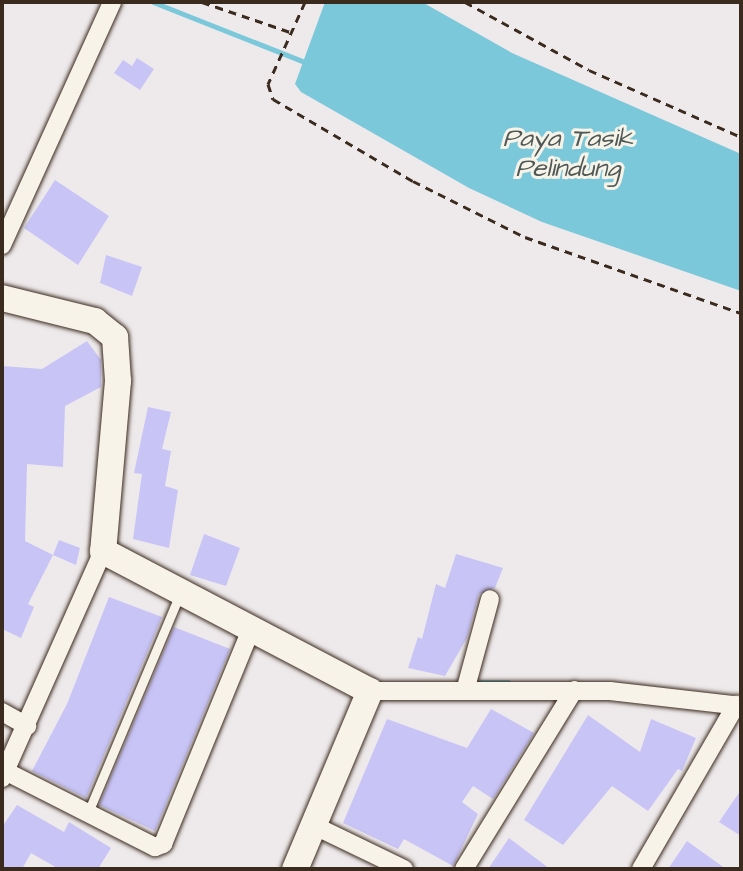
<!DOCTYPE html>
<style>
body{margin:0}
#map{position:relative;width:743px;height:871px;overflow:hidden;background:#eeeaeb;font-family:"Architects Daughter",sans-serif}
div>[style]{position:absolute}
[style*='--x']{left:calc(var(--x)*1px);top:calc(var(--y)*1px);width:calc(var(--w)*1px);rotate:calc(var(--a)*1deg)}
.water>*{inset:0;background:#7cc8db}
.stream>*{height:5px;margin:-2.5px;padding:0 2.5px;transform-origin:2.5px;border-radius:2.5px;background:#7cc8db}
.building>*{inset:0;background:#c8c4f6}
.path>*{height:3px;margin-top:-1.5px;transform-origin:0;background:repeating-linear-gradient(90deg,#3b2a1e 0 8px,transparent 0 14px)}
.roads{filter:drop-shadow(0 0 2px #3b2a1e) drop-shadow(0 0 2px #3b2a1e)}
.lane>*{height:9px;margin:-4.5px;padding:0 4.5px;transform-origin:4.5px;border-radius:4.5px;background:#f7f3e8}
.street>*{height:18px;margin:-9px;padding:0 9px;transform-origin:9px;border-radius:9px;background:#f7f3e8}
.secondary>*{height:26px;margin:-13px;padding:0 13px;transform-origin:13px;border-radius:13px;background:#f7f3e8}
span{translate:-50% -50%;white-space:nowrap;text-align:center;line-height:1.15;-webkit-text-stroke:6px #f7f3e8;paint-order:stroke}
.water-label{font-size:26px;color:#4e5957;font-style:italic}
.frame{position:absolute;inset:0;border:4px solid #3b2a1e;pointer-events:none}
</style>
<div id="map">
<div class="water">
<i style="clip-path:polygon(325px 2px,422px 2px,512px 53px,741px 154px,741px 291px,542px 222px,469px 188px,301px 92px,295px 84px)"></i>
</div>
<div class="stream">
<i style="--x:153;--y:2;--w:160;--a:21.6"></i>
<i style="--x:481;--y:682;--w:27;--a:0"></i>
</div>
<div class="building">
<i style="clip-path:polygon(137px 58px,154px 69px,140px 90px,114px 73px,123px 60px,132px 66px)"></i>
<i style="clip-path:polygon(55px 180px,109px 216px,78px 265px,24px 228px)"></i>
<i style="clip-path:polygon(106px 255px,142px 267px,132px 296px,100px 283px)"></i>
<i style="clip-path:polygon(87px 341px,101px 360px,101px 387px,65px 406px,63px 467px,27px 464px,25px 541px,53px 555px,28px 604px,34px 607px,21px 638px,2px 629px,2px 366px,42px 369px)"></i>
<i style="clip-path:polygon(148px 407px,171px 412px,162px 449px,171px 451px,165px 486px,178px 490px,169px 548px,133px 539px,142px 474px,134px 473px)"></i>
<i style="clip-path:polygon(204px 534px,240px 548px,226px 586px,190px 575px)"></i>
<i style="clip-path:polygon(59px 540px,80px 548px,76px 565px,53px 555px)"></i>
<i style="clip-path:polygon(456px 554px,503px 568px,495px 588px,479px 594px,467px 638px,445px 676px,408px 668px,418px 637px,422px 639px,436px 584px,445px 588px)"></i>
<i style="clip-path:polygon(109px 597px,162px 617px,86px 798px,32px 771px,67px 704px)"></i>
<i style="clip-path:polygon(174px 627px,230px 649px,155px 831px,99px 805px)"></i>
<i style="clip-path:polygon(491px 709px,534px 733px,493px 799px,473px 786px,462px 802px,478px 814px,453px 866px,404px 839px,398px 849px,343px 823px,387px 719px,467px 748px)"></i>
<i style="clip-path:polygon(588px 715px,640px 752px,651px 719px,696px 738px,682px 771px,678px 769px,648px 811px,612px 786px,563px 845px,524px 820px)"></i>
<i style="clip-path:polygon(741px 790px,741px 836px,719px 822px)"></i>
<i style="clip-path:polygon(17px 805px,64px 832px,69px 822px,111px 848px,98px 869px,59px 869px,31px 853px,22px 869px,2px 869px,2px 827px)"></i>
<i style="clip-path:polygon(509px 838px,517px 844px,550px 869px,488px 869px)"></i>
<i style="clip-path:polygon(687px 841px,726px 869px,668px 869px)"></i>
</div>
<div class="path">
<i style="--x:202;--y:2;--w:93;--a:18.8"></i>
<i style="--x:305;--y:2;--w:90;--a:114.3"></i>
<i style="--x:268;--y:84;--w:16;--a:72"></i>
<i style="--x:273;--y:99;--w:162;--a:30.4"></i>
<i style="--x:413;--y:181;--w:125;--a:26.6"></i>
<i style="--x:525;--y:237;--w:229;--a:19.4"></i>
<i style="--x:465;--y:2;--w:141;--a:28.7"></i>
<i style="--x:589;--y:70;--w:166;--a:23.8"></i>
</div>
<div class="roads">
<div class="lane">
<i style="--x:89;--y:810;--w:234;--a:-67.2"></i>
</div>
<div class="street">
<i style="--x:2;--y:245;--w:267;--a:-65.6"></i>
<i style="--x:370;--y:691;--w:240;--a:0"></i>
<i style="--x:610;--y:691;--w:132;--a:6.5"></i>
<i style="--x:465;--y:691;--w:95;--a:-74.8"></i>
<i style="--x:2;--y:712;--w:29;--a:29"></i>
<i style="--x:7;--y:772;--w:166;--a:26.9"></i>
<i style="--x:155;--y:847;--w:9;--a:-21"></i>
<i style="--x:163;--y:844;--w:229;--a:-67.7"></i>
<i style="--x:2;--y:778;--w:248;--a:-66"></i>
<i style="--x:315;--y:826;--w:99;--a:25.8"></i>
<i style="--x:464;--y:869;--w:210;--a:-58.4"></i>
<i style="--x:641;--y:869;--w:190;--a:-59.9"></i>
</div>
<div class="secondary">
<i style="--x:2;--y:298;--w:96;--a:13.9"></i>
<i style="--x:95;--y:321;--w:26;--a:39"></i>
<i style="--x:115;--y:337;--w:44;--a:86.1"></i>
<i style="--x:118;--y:381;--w:171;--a:95"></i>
<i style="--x:103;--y:551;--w:301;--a:27.7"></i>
<i style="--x:370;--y:691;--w:193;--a:112.8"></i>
</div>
</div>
<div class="water-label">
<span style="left:568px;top:154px">Paya Tasik<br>Pelindung</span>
</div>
<div class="frame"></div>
</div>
